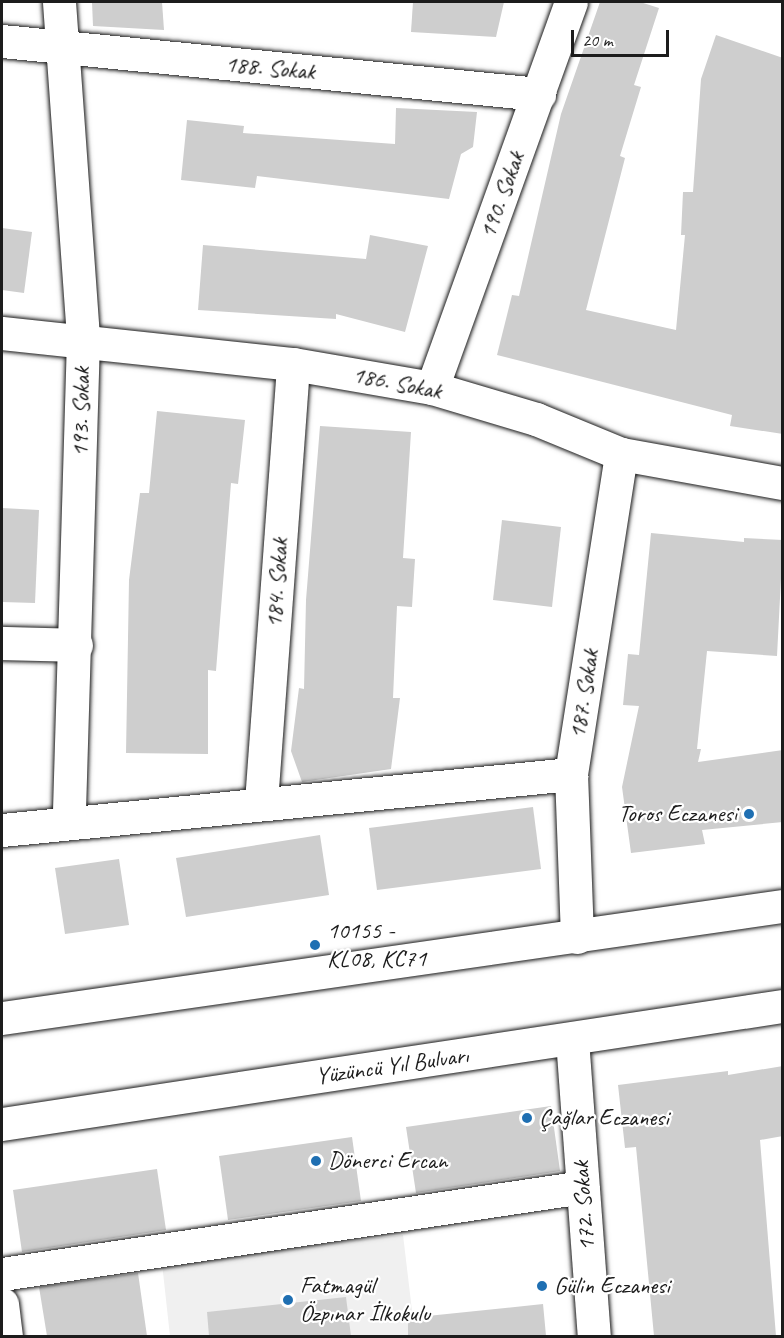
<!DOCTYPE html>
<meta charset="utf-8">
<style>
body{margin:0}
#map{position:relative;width:784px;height:1338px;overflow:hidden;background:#fff;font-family:Caveat,sans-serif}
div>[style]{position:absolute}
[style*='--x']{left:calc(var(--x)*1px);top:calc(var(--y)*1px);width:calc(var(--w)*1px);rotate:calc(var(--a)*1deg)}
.built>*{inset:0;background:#f0f0f0}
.building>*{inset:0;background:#cecece}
.roads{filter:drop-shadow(0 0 2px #1c1c1c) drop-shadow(0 0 2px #1c1c1c)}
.street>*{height:33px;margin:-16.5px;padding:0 16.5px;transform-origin:16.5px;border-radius:16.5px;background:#fff}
.primary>*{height:33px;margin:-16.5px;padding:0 16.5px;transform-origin:16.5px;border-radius:16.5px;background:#fff}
.dots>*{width:16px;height:16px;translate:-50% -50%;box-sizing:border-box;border:3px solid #fff;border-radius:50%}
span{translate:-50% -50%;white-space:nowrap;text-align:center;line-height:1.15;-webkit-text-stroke:4.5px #fff;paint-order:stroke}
.street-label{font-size:24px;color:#1c1c1c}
.poi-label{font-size:24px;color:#1c1c1c}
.right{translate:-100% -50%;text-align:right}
.left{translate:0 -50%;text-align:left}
.frame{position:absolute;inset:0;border:3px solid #1c1c1c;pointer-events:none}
.scale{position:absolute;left:571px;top:30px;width:98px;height:27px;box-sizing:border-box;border:3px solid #1c1c1c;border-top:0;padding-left:8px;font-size:18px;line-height:21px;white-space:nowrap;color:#1c1c1c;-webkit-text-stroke:4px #fff;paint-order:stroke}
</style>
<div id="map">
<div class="built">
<i style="clip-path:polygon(403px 1235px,415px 1336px,170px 1336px,162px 1263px)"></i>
</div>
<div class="building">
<i style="clip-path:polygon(92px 2px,162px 2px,164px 30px,93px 26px)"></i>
<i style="clip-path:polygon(413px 2px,504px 2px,496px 37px,411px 32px)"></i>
<i style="clip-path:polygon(600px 2px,640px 2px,659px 8px,634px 85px,641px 87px,620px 156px,625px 158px,586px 310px,676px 330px,685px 235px,681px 235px,683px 192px,693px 192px,701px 79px,716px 35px,783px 58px,783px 434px,730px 426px,732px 415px,497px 355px,512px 295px,519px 296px,561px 114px)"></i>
<i style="clip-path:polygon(396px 108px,477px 112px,473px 147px,461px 154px,449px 199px,257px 176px,255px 188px,181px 180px,187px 120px,244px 126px,243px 133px,395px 144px)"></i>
<i style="clip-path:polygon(2px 228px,32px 232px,24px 293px,2px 290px)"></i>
<i style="clip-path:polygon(370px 235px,428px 246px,405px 332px,336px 314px,336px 319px,198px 310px,203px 245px,366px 259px)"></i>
<i style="clip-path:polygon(157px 411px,245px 420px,238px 484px,231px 483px,216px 671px,208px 670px,208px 754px,126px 753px,129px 580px,140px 493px,149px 493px)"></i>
<i style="clip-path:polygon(320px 426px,411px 432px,403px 558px,415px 559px,412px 607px,397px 606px,393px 698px,400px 698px,391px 769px,302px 782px,291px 751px,299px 688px,304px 689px,306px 600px)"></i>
<i style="clip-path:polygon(2px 508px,39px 510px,35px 603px,2px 602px)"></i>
<i style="clip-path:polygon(502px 520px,561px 527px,552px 607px,493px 600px)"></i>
<i style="clip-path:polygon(651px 533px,744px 542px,744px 538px,783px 540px,777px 656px,707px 651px,697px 749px,701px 749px,698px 762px,783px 750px,783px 822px,702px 830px,705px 844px,631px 853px,622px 787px,639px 706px,623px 705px,628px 654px,639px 655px)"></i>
<i style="clip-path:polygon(533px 807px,541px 869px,377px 890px,369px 828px)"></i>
<i style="clip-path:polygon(320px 835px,329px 895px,186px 917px,176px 858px)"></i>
<i style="clip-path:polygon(119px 859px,129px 925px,65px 934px,55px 868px)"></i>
<i style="clip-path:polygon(783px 1066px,783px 1136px,760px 1140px,776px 1336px,654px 1336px,636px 1147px,625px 1148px,618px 1085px,728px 1071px,728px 1075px)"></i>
<i style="clip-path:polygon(551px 1106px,560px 1171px,416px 1193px,406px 1127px)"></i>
<i style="clip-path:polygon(352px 1137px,361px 1201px,228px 1220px,219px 1156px)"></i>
<i style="clip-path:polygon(157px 1169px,166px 1230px,22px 1252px,13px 1190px)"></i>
<i style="clip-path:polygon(138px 1273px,147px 1336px,47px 1336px,39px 1287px)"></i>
<i style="clip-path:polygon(346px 1297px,351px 1336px,209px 1336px,207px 1312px)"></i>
<i style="clip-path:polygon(543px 1304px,546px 1336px,408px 1336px,408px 1318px)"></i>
</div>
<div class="roads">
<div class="street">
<i style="--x:59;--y:2;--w:338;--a:85.9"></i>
<i style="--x:83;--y:339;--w:483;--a:91.7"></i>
<i style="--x:2;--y:41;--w:540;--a:5.64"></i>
<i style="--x:2;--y:333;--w:293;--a:6.1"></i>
<i style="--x:293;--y:364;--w:141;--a:9.8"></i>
<i style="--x:432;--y:388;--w:109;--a:16.6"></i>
<i style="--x:536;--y:419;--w:92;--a:22.4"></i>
<i style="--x:621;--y:454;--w:164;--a:10.2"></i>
<i style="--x:432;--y:388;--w:410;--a:-70.2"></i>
<i style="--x:2;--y:643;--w:74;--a:1.5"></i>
<i style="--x:261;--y:802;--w:439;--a:-85.8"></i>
<i style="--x:2;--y:830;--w:572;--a:-5.62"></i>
<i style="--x:577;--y:937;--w:163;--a:-92.1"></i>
<i style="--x:571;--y:774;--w:324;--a:-81.1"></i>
<i style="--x:572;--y:1039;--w:298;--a:85.8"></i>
<i style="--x:2;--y:1274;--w:587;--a:-8.52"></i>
<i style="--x:2;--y:1304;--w:32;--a:83"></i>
</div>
<div class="primary">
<i style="--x:2;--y:1018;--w:788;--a:-8.17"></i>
<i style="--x:2;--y:1124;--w:789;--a:-8.6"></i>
</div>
</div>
<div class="dots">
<i style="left:749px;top:814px;background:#1f6fb2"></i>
<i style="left:315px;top:945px;background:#1f6fb2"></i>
<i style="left:527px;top:1118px;background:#1f6fb2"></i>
<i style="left:316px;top:1161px;background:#1f6fb2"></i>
<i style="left:542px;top:1286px;background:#1f6fb2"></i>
<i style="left:288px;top:1300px;background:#1f6fb2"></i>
</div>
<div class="street-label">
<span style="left:270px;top:68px;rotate:5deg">188. Sokak</span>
<span style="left:502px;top:195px;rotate:-70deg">190. Sokak</span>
<span style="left:397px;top:383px;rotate:11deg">186. Sokak</span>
<span style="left:81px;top:412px;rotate:-89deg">193. Sokak</span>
<span style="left:277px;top:583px;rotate:-86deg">184. Sokak</span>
<span style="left:584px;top:694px;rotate:-81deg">187. Sokak</span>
<span style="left:392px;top:1066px;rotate:-8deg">Yüzüncü Yıl Bulvarı</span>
<span style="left:584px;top:1206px;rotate:-94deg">172. Sokak</span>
</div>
<div class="poi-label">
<span class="right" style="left:737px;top:814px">Toros Eczanesi</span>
<span class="left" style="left:327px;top:945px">10155 -<br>KL08, KC71</span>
<span class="left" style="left:539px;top:1118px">Çağlar Eczanesi</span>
<span class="left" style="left:328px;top:1161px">Dönerci Ercan</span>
<span class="left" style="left:300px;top:1300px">Fatmagül<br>Özpınar İlkokulu</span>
<span class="left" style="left:554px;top:1286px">Gülin Eczanesi</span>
</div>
<div class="frame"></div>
<div class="scale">20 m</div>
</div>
